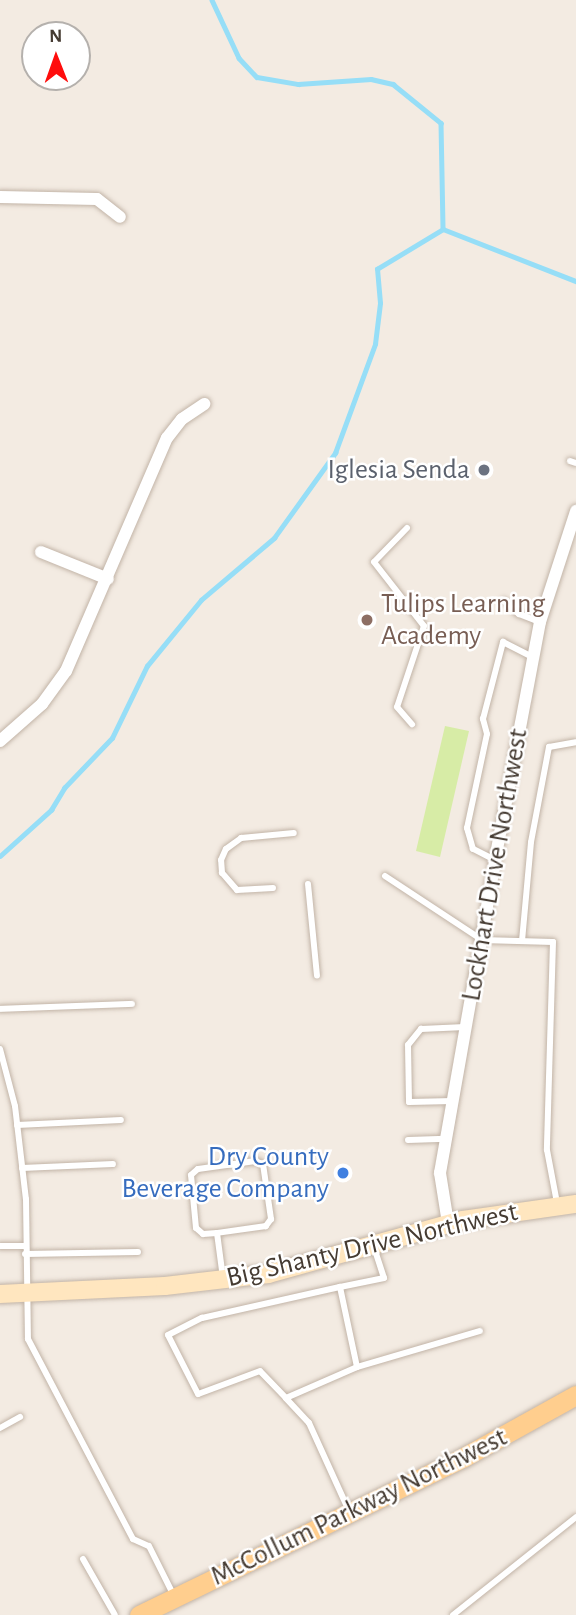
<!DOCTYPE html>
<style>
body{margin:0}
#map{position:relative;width:576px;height:1615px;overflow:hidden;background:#f3ebe2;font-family:"Alegreya Sans",sans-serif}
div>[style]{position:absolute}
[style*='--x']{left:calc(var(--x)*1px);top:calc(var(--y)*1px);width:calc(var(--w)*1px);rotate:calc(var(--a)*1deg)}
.green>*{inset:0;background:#d7eca6}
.stream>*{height:4.5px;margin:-2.25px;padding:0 2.25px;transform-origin:2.25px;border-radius:2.25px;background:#96def7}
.roads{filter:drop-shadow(0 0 2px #c2b4a7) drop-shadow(0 0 2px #c2b4a7)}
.lane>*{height:6px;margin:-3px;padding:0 3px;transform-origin:3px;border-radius:3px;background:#fff}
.street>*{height:12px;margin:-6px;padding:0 6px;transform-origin:6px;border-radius:6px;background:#fff}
.secondary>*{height:18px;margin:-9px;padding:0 9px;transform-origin:9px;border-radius:9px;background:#ffe6bf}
.primary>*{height:19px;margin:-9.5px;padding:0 9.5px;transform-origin:9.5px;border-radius:9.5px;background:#ffce8e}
.dots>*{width:19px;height:19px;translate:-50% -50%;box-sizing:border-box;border:4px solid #fff;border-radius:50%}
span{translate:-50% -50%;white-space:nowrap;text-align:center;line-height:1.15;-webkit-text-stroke:5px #fff;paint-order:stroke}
.worship-label{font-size:28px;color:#5b616d}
.right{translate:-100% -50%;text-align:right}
.education-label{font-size:28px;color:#785e54}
.left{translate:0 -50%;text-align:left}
.street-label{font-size:28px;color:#453b32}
.shop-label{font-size:28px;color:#366cbe}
.north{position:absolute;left:21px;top:21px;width:70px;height:70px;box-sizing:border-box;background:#fff;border:2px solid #b5b1ad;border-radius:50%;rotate:359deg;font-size:19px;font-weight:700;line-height:28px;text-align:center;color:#453b32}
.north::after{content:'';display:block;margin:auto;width:24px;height:32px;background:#ff0d0c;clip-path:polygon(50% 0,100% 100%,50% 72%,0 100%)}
</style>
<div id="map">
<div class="green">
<i style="clip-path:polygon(445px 726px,469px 731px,440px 857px,416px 851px)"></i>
</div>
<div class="stream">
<i style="--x:212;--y:0;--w:64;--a:65"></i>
<i style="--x:239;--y:58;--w:26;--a:47"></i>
<i style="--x:257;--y:77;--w:42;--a:9.7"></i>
<i style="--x:298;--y:84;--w:73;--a:-3.9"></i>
<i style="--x:371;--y:79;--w:23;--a:13"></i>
<i style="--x:393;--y:84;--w:62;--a:39.1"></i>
<i style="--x:441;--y:123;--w:106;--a:88.9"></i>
<i style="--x:0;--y:856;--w:69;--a:-42"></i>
<i style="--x:51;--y:810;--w:26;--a:-59"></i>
<i style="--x:64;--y:788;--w:69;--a:-46.2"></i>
<i style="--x:112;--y:738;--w:80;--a:-64.1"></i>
<i style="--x:147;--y:666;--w:85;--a:-50.7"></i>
<i style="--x:201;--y:600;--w:96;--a:-40.3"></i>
<i style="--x:274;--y:538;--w:105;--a:-54.3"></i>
<i style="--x:335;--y:453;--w:116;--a:-69.8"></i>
<i style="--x:375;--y:344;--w:41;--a:-83"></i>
<i style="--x:380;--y:303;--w:34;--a:-95"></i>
<i style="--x:377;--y:269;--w:77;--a:-31.2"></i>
<i style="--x:443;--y:229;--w:143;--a:21.4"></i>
</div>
<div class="roads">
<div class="lane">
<i style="--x:570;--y:461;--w:6;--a:18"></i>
<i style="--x:407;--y:528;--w:47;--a:134.1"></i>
<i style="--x:374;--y:562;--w:81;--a:52"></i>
<i style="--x:424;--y:626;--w:85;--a:108.4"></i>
<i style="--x:397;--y:707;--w:23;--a:49"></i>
<i style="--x:504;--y:601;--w:20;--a:41"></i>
<i style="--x:519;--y:614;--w:22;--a:21"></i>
<i style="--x:495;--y:860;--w:25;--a:-153"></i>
<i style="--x:473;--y:849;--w:22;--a:-106"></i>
<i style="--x:467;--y:828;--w:96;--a:-78"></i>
<i style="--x:487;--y:734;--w:16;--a:-105"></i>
<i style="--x:483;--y:719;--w:80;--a:-75.4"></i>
<i style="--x:503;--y:642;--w:33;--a:27"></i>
<i style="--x:385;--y:876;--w:116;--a:33.4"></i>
<i style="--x:482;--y:940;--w:71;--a:1.6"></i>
<i style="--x:553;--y:942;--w:208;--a:91.7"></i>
<i style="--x:547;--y:1150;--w:54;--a:79.3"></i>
<i style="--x:308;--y:884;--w:92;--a:84.4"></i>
<i style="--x:273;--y:888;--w:36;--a:177"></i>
<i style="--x:237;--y:890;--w:23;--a:-131"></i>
<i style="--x:222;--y:873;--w:13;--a:-94"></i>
<i style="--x:221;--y:860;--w:12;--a:-66"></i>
<i style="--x:226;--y:849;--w:19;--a:-36"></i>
<i style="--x:241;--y:838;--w:53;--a:-5.4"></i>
<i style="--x:522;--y:941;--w:99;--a:-84.8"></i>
<i style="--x:531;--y:842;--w:97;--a:-79.3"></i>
<i style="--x:549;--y:747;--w:27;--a:-10"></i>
<i style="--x:0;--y:1009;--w:132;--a:-2.2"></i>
<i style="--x:0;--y:1049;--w:59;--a:75.3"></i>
<i style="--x:15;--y:1106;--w:94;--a:83.3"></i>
<i style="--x:26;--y:1199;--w:140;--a:89.2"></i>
<i style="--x:28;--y:1339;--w:226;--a:62.3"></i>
<i style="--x:133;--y:1539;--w:17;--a:24"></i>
<i style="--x:149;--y:1546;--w:56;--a:63.4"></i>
<i style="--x:453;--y:1101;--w:44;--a:178.7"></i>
<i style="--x:409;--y:1102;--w:57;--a:-91"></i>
<i style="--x:408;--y:1045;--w:21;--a:-51"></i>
<i style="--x:421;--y:1029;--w:44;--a:-2.6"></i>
<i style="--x:17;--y:1125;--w:104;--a:-2.8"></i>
<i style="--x:408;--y:1140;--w:38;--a:-2"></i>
<i style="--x:22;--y:1168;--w:91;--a:-2.5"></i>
<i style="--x:217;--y:1233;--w:14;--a:176"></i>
<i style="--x:203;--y:1234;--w:9;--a:-139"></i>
<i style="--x:196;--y:1228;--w:53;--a:-95.4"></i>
<i style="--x:191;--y:1175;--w:9;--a:-41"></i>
<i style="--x:198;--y:1169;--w:58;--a:-8"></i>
<i style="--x:255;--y:1161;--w:9;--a:21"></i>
<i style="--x:263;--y:1164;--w:56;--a:81.7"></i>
<i style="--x:271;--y:1219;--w:9;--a:126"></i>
<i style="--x:266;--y:1226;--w:49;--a:171.9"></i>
<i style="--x:217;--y:1233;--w:45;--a:82.4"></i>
<i style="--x:0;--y:1246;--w:25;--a:0"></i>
<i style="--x:25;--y:1254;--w:113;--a:-1"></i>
<i style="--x:357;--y:1367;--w:128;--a:-16.3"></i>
<i style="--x:286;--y:1398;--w:37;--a:-134"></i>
<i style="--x:260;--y:1371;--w:66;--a:159.6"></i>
<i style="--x:198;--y:1394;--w:66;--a:-117"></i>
<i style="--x:168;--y:1335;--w:38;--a:-27"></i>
<i style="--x:202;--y:1318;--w:141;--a:-12.7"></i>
<i style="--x:0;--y:1428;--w:23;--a:-29"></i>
<i style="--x:349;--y:1511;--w:97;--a:-114.4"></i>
<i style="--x:309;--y:1423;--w:34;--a:-133"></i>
<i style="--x:286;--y:1398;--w:77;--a:-23.6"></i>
<i style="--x:357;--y:1367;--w:82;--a:-102"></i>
<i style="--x:340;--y:1287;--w:45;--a:-11.6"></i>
<i style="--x:384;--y:1278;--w:32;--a:-108"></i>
<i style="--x:83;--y:1559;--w:64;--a:60.3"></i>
<i style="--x:453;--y:1615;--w:157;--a:-38.5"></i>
</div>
<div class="street">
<i style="--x:0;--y:197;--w:97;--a:1.2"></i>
<i style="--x:97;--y:199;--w:29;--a:38"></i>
<i style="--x:41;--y:552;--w:72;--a:21.9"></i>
<i style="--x:0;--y:741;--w:56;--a:-41.4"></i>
<i style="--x:42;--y:704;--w:41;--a:-54"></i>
<i style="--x:66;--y:671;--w:254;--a:-66.6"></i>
<i style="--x:167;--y:438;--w:24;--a:-52"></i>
<i style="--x:182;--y:419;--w:27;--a:-34"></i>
<i style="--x:448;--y:1223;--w:51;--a:-99.1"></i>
<i style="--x:440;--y:1173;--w:318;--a:-80"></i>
<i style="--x:495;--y:860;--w:242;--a:-79.3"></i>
<i style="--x:540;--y:622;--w:117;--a:-72"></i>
</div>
<div class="secondary">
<i style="--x:0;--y:1294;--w:165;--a:-2.8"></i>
<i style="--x:165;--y:1286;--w:104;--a:-6.6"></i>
<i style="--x:268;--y:1274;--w:202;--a:-15.5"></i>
<i style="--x:463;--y:1220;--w:114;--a:-8.1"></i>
</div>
<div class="primary">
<i style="--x:139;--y:1615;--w:361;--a:-25.9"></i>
<i style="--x:464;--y:1457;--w:128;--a:-29"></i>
</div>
</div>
<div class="dots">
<i style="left:484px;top:470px;background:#6b7280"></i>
<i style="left:367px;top:620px;background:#8d6e63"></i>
<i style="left:343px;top:1173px;background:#3f7fe0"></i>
</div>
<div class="worship-label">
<span class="right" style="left:470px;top:470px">Iglesia Senda</span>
</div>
<div class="education-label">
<span class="left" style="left:381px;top:620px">Tulips Learning<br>Academy</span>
</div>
<div class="street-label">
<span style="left:495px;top:865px;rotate:-80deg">Lockhart Drive Northwest</span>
<span style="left:372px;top:1245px;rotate:-13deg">Big Shanty Drive Northwest</span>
<span style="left:359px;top:1507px;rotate:-26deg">McCollum Parkway Northwest</span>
</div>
<div class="shop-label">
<span class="right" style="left:329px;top:1173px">Dry County<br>Beverage Company</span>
</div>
<div class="north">N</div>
</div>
